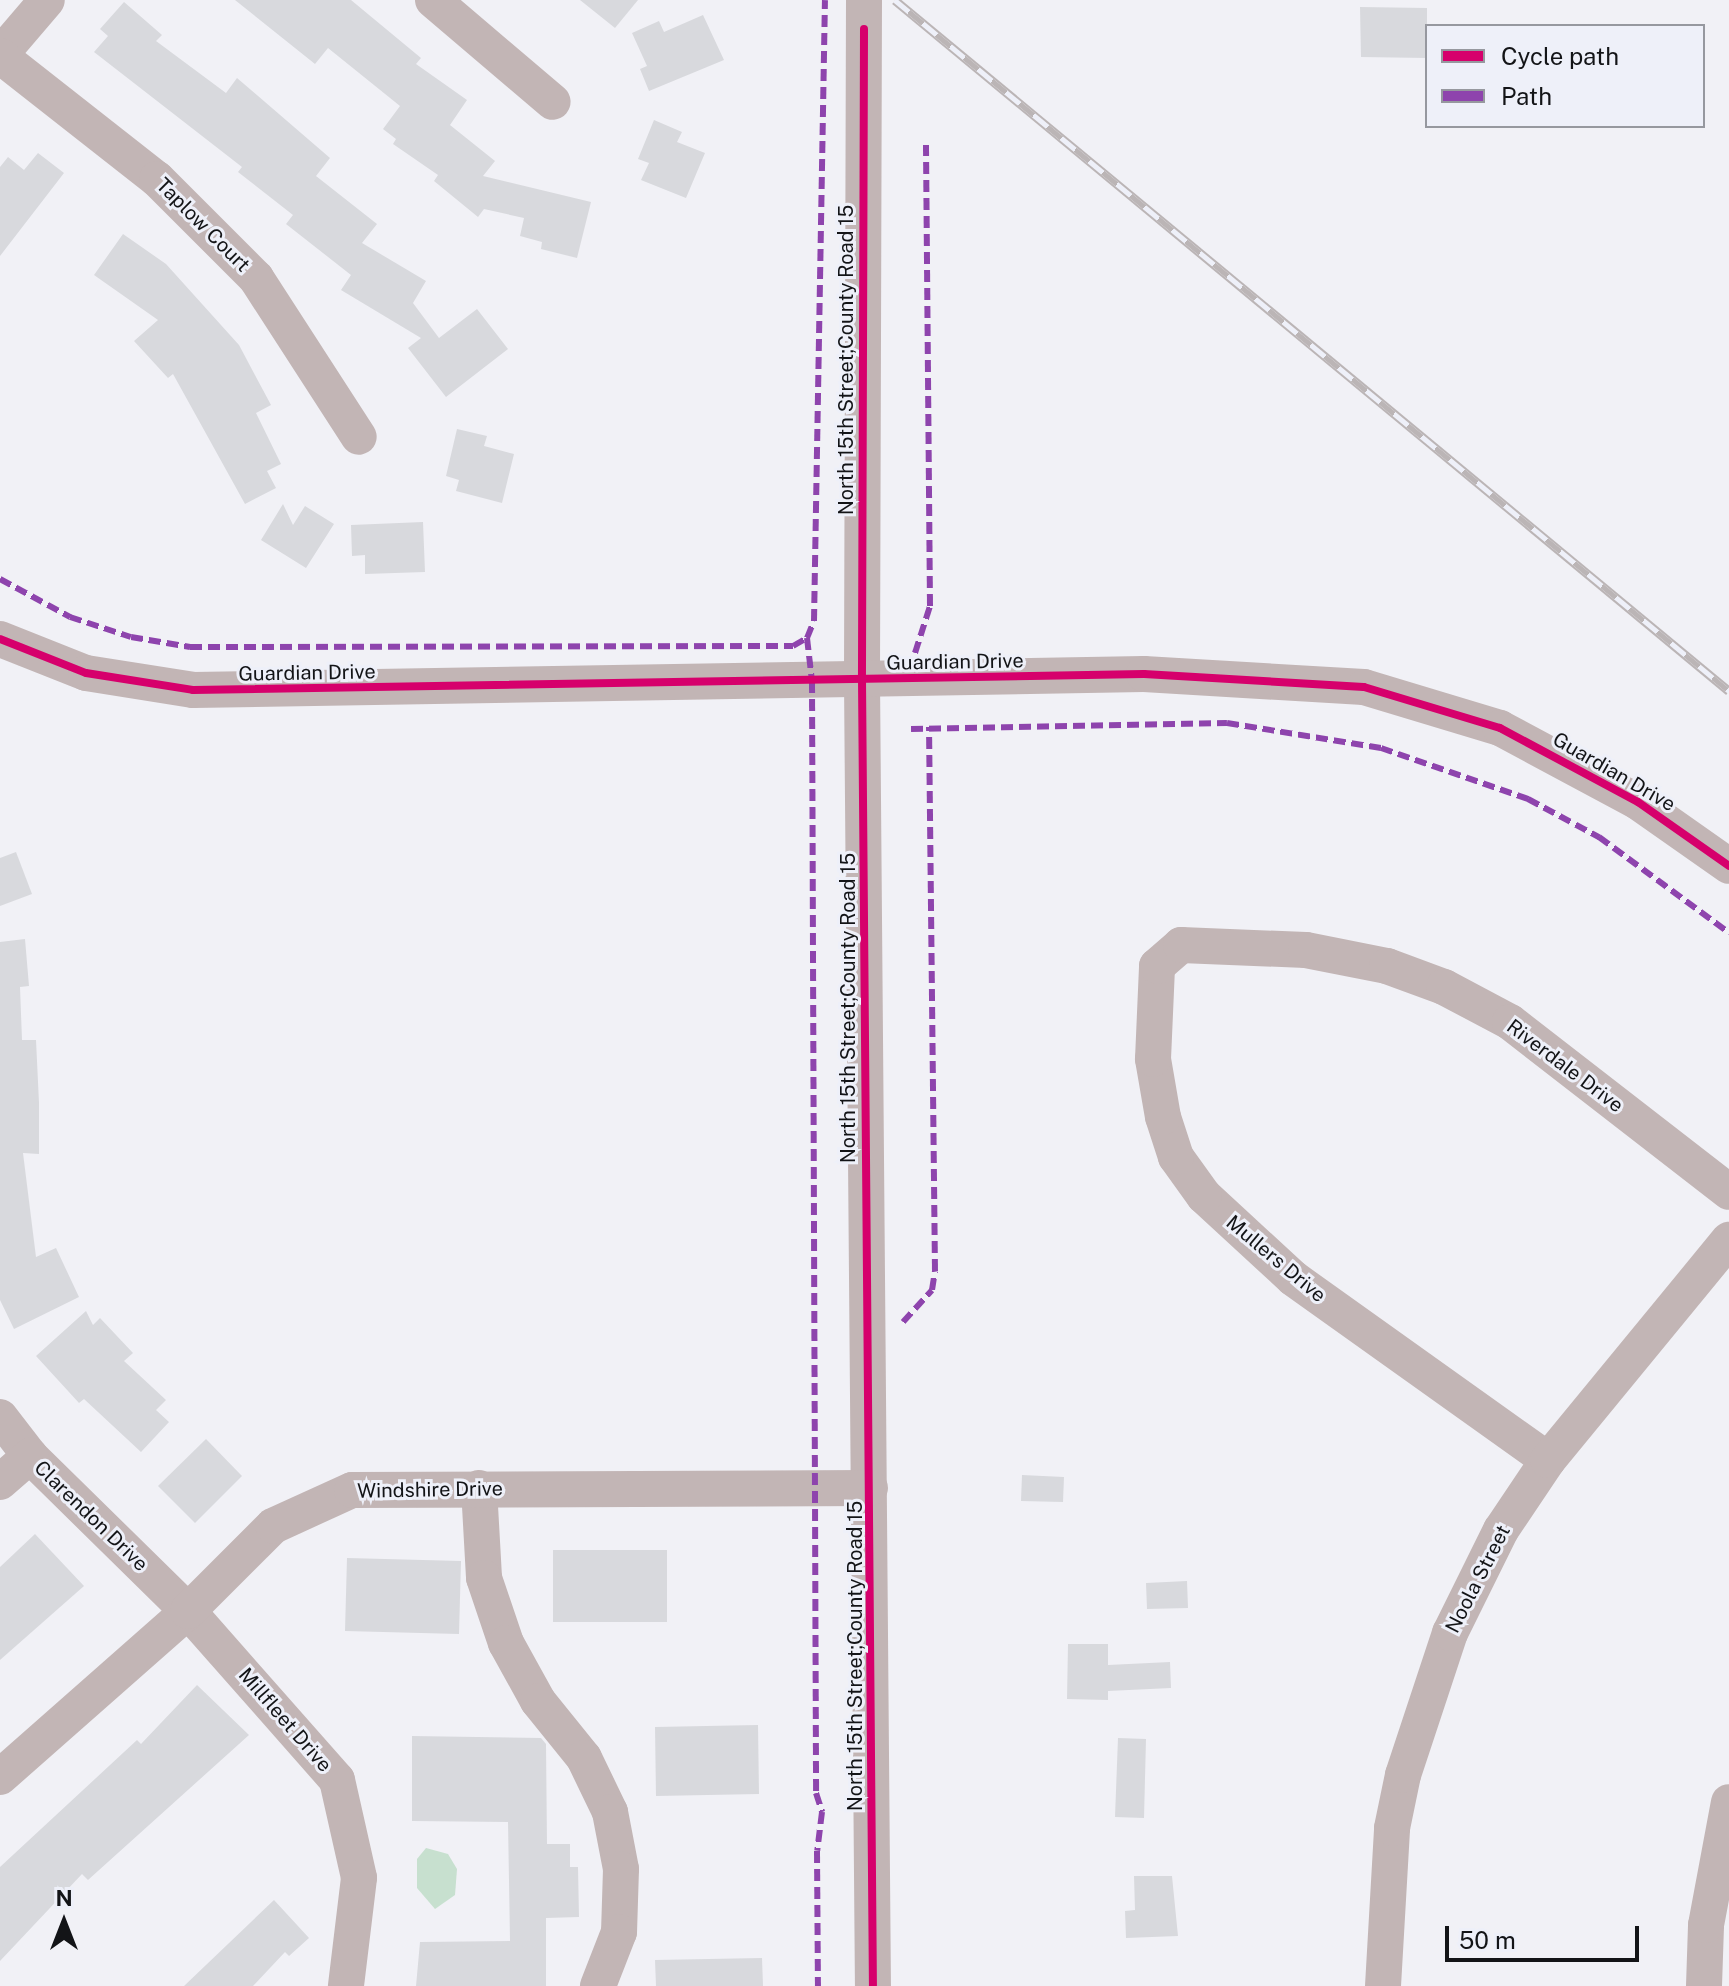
<!DOCTYPE html>
<style>
body{margin:0}
#map{position:relative;width:1729px;height:1986px;overflow:hidden;background:#f1f1f6;font-family:"Public Sans",sans-serif}
div>[style]{position:absolute}
[style*='--x']{left:calc(var(--x)*1px);top:calc(var(--y)*1px);width:calc(var(--w)*1px);rotate:calc(var(--a)*1deg)}
.green>*{inset:0;background:#c7e0cf}
.building>*{inset:0;background:#d8d9dd}
.minor>*{height:36px;margin:-18px;padding:0 18px;transform-origin:18px;border-radius:18px;background:#c2b5b5}
.rail>*{height:9px;margin-top:-4.5px;transform-origin:0;background:repeating-linear-gradient(90deg,#eef0f9 0 18px,#bbb5b6 0 36px);box-sizing:border-box;border-block:2px solid #bbb5b6}
.quiet>*{height:6px;margin-top:-3px;transform-origin:0;background:repeating-linear-gradient(90deg,#8e44ad 0 12px,transparent 0 18px)}
.cycleway>*{height:8px;margin:-4px;padding:0 4px;transform-origin:4px;border-radius:4px;background:#d6006c}
span{translate:-50% -50%;white-space:nowrap;text-align:center;line-height:1.15;-webkit-text-stroke:6px #eef0f9;paint-order:stroke}
.street-label{font-size:20px;color:#131417}
.legend{position:absolute;left:1425px;top:24px;width:280px;height:104px;box-sizing:border-box;background:#eef0f9;border:2px solid #96989f;margin:0;padding:10px 14px;list-style:none;font-size:24px;color:#131417}
.legend li{display:flex;align-items:center;gap:16px;height:40px}
.legend b{width:40px;border:2px solid #96989f}
.north{position:absolute;left:24px;top:1882px;width:80px;height:80px;-webkit-text-stroke:6px #eef0f9;paint-order:stroke;rotate:0deg;font-size:22px;font-weight:700;line-height:32px;text-align:center;color:#131417}
.north::after{content:'';display:block;margin:auto;width:28px;height:36px;background:#131417;clip-path:polygon(50% 0,100% 100%,50% 72%,0 100%)}
.scale{position:absolute;left:1445px;top:1926px;width:194px;height:36px;box-sizing:border-box;border:4px solid #131417;border-top:0;padding-left:10px;font-size:24px;line-height:28px;white-space:nowrap;color:#131417;-webkit-text-stroke:6px #eef0f9;paint-order:stroke}
</style>
<div id="map">
<div class="green">
<i style="clip-path:polygon(426px 1848px,448px 1854px,457px 1869px,455px 1895px,435px 1909px,417px 1888px,417px 1859px)"></i>
</div>
<div class="building">
<i style="clip-path:polygon(235px 0,351px 0,421px 58px,416px 64px,467px 100px,450px 125px,495px 161px,483px 176px,591px 202px,577px 258px,541px 249px,542px 242px,520px 236px,524px 218px,484px 209px,478px 217px,434px 181px,438px 175px,393px 144px,396px 139px,383px 129px,400px 106px,328px 48px,315px 64px)"></i>
<i style="clip-path:polygon(580px 0,638px 0,615px 28px)"></i>
<i style="clip-path:polygon(124px 2px,162px 35px,156px 41px,226px 93px,237px 78px,330px 158px,316px 176px,377px 224px,362px 243px,426px 281px,413px 303px,439px 338px,477px 309px,508px 349px,446px 397px,408px 348px,421px 338px,341px 290px,351px 275px,286px 224px,293px 215px,238px 172px,242px 167px,94px 52px,108px 36px,100px 29px)"></i>
<i style="clip-path:polygon(1360px 7px,1427px 8px,1427px 58px,1361px 57px)"></i>
<i style="clip-path:polygon(703px 15px,724px 60px,649px 91px,640px 69px,647px 66px,632px 33px,659px 21px,664px 32px)"></i>
<i style="clip-path:polygon(654px 120px,682px 132px,677px 142px,705px 153px,686px 198px,641px 180px,649px 163px,638px 159px)"></i>
<i style="clip-path:polygon(38px 153px,64px 173px,0 256px,0 167px,8px 157px,24px 170px)"></i>
<i style="clip-path:polygon(123px 234px,166px 264px,239px 345px,271px 405px,256px 413px,281px 464px,267px 471px,276px 488px,245px 504px,173px 374px,168px 378px,134px 341px,158px 320px,94px 275px)"></i>
<i style="clip-path:polygon(457px 429px,487px 436px,484px 446px,514px 454px,502px 503px,456px 491px,459px 480px,446px 476px)"></i>
<i style="clip-path:polygon(283px 504px,293px 525px,305px 506px,334px 524px,306px 568px,261px 540px)"></i>
<i style="clip-path:polygon(423px 522px,425px 572px,365px 574px,365px 555px,352px 556px,351px 525px)"></i>
<i style="clip-path:polygon(16px 852px,32px 894px,0 906px,0 858px)"></i>
<i style="clip-path:polygon(25px 939px,29px 986px,20px 987px,22px 1040px,36px 1040px,39px 1103px,39px 1154px,23px 1153px,36px 1257px,56px 1248px,79px 1297px,14px 1329px,0 1300px,0 942px)"></i>
<i style="clip-path:polygon(86px 1311px,93px 1325px,100px 1318px,133px 1353px,124px 1361px,166px 1400px,156px 1410px,169px 1422px,141px 1452px,84px 1399px,79px 1403px,36px 1356px)"></i>
<i style="clip-path:polygon(206px 1439px,242px 1476px,195px 1523px,158px 1486px)"></i>
<i style="clip-path:polygon(1022px 1475px,1064px 1477px,1063px 1502px,1021px 1501px)"></i>
<i style="clip-path:polygon(35px 1534px,84px 1586px,0 1660px,0 1567px)"></i>
<i style="clip-path:polygon(553px 1550px,667px 1550px,667px 1622px,553px 1622px)"></i>
<i style="clip-path:polygon(347px 1558px,461px 1561px,459px 1634px,345px 1631px)"></i>
<i style="clip-path:polygon(1187px 1581px,1188px 1608px,1147px 1609px,1146px 1583px)"></i>
<i style="clip-path:polygon(1068px 1644px,1108px 1644px,1108px 1665px,1170px 1662px,1171px 1688px,1108px 1691px,1108px 1700px,1067px 1699px)"></i>
<i style="clip-path:polygon(197px 1685px,249px 1735px,88px 1880px,82px 1874px,0 1961px,0 1867px,137px 1740px,141px 1744px)"></i>
<i style="clip-path:polygon(758px 1725px,759px 1794px,656px 1796px,655px 1727px)"></i>
<i style="clip-path:polygon(412px 1736px,541px 1738px,546px 1744px,547px 1844px,570px 1844px,570px 1867px,578px 1867px,579px 1917px,546px 1918px,546px 1986px,416px 1986px,420px 1942px,510px 1941px,508px 1822px,412px 1821px)"></i>
<i style="clip-path:polygon(1118px 1738px,1146px 1739px,1144px 1818px,1115px 1817px)"></i>
<i style="clip-path:polygon(1134px 1876px,1172px 1876px,1178px 1936px,1126px 1938px,1125px 1911px,1135px 1910px)"></i>
<i style="clip-path:polygon(274px 1900px,309px 1938px,289px 1956px,285px 1952px,253px 1986px,184px 1986px)"></i>
<i style="clip-path:polygon(762px 1958px,763px 1986px,656px 1986px,655px 1960px)"></i>
</div>
<div class="minor">
<i style="--x:433;--y:0;--w:157;--a:40.4"></i>
<i style="--x:864;--y:0;--w:680;--a:90.17"></i>
<i style="--x:862;--y:680;--w:1306;--a:89.52"></i>
<i style="--x:0;--y:55;--w:72;--a:-49.5"></i>
<i style="--x:0;--y:56;--w:199;--a:38.1"></i>
<i style="--x:157;--y:179;--w:140;--a:45"></i>
<i style="--x:256;--y:278;--w:189;--a:57.1"></i>
<i style="--x:0;--y:639;--w:92;--a:21.6"></i>
<i style="--x:86;--y:673;--w:108;--a:9"></i>
<i style="--x:193;--y:690;--w:951;--a:-0.96"></i>
<i style="--x:1144;--y:674;--w:220;--a:3.4"></i>
<i style="--x:1364;--y:687;--w:142;--a:16.8"></i>
<i style="--x:1500;--y:728;--w:157;--a:28.2"></i>
<i style="--x:1638;--y:802;--w:111;--a:35.1"></i>
<i style="--x:0;--y:1417;--w:49;--a:52.4"></i>
<i style="--x:30;--y:1456;--w:221;--a:44.5"></i>
<i style="--x:188;--y:1611;--w:225;--a:48.6"></i>
<i style="--x:337;--y:1780;--w:100;--a:77.3"></i>
<i style="--x:359;--y:1878;--w:109;--a:96.9"></i>
<i style="--x:1548;--y:1460;--w:313;--a:-144.5"></i>
<i style="--x:1293;--y:1278;--w:121;--a:-137.3"></i>
<i style="--x:1204;--y:1196;--w:48;--a:-125.7"></i>
<i style="--x:1176;--y:1157;--w:42;--a:-108"></i>
<i style="--x:1163;--y:1117;--w:59;--a:-99.8"></i>
<i style="--x:1153;--y:1059;--w:93;--a:-87.5"></i>
<i style="--x:1157;--y:966;--w:32;--a:-41"></i>
<i style="--x:1181;--y:945;--w:125;--a:2.3"></i>
<i style="--x:1306;--y:950;--w:83;--a:11.2"></i>
<i style="--x:1387;--y:966;--w:61;--a:20.2"></i>
<i style="--x:1444;--y:987;--w:75;--a:27.9"></i>
<i style="--x:1510;--y:1022;--w:277;--a:37.8"></i>
<i style="--x:0;--y:1482;--w:40;--a:-41"></i>
<i style="--x:479;--y:1488;--w:90;--a:86.8"></i>
<i style="--x:484;--y:1578;--w:69;--a:71.3"></i>
<i style="--x:506;--y:1643;--w:66;--a:61.1"></i>
<i style="--x:538;--y:1701;--w:73;--a:51.1"></i>
<i style="--x:584;--y:1758;--w:60;--a:64.3"></i>
<i style="--x:610;--y:1812;--w:58;--a:79.1"></i>
<i style="--x:621;--y:1869;--w:63;--a:91.8"></i>
<i style="--x:619;--y:1932;--w:58;--a:111.3"></i>
<i style="--x:0;--y:1777;--w:251;--a:-41.4"></i>
<i style="--x:188;--y:1611;--w:120;--a:-45"></i>
<i style="--x:273;--y:1526;--w:87;--a:-24.5"></i>
<i style="--x:352;--y:1490;--w:518;--a:-0.22"></i>
<i style="--x:1383;--y:1986;--w:158;--a:-86.7"></i>
<i style="--x:1392;--y:1828;--w:54;--a:-78.3"></i>
<i style="--x:1403;--y:1775;--w:150;--a:-71.7"></i>
<i style="--x:1450;--y:1633;--w:115;--a:-63.7"></i>
<i style="--x:1501;--y:1530;--w:84;--a:-56.1"></i>
<i style="--x:1548;--y:1460;--w:285;--a:-50.6"></i>
<i style="--x:1704;--y:1986;--w:61;--a:-88.1"></i>
<i style="--x:1706;--y:1925;--w:125;--a:-79.4"></i>
</div>
<div class="rail">
<i style="--x:895;--y:0;--w:1083;--a:39.64"></i>
</div>
<div class="quiet">
<i style="--x:0;--y:579;--w:80;--a:28.5"></i>
<i style="--x:70;--y:617;--w:64;--a:18.2"></i>
<i style="--x:131;--y:637;--w:60;--a:9.6"></i>
<i style="--x:190;--y:647;--w:603;--a:-0.1"></i>
<i style="--x:793;--y:646;--w:16;--a:-30"></i>
<i style="--x:807;--y:638;--w:18;--a:-68"></i>
<i style="--x:814;--y:621;--w:621;--a:-88.99"></i>
<i style="--x:807;--y:638;--w:43;--a:83.4"></i>
<i style="--x:812;--y:681;--w:1112;--a:89.79"></i>
<i style="--x:816;--y:1793;--w:20;--a:72"></i>
<i style="--x:822;--y:1812;--w:39;--a:97"></i>
<i style="--x:817;--y:1851;--w:135;--a:89.6"></i>
<i style="--x:915;--y:653;--w:49;--a:-72.3"></i>
<i style="--x:930;--y:606;--w:461;--a:-90.5"></i>
<i style="--x:911;--y:729;--w:316;--a:-1.1"></i>
<i style="--x:1227;--y:723;--w:156;--a:9.2"></i>
<i style="--x:1381;--y:748;--w:156;--a:19.1"></i>
<i style="--x:1528;--y:799;--w:81;--a:28.2"></i>
<i style="--x:1599;--y:837;--w:162;--a:36.4"></i>
<i style="--x:903;--y:1322;--w:43;--a:-47.8"></i>
<i style="--x:932;--y:1290;--w:19;--a:-81"></i>
<i style="--x:935;--y:1271;--w:544;--a:-90.63"></i>
</div>
<div class="cycleway">
<i style="--x:864;--y:29;--w:651;--a:90.18"></i>
<i style="--x:862;--y:680;--w:1306;--a:89.52"></i>
<i style="--x:0;--y:639;--w:92;--a:21.6"></i>
<i style="--x:86;--y:673;--w:108;--a:9"></i>
<i style="--x:193;--y:690;--w:951;--a:-0.96"></i>
<i style="--x:1144;--y:674;--w:220;--a:3.4"></i>
<i style="--x:1364;--y:687;--w:142;--a:16.8"></i>
<i style="--x:1500;--y:728;--w:157;--a:28.2"></i>
<i style="--x:1638;--y:802;--w:111;--a:35.1"></i>
</div>
<div class="street-label">
<span style="left:203px;top:225px;rotate:45deg">Taplow Court</span>
<span style="left:846px;top:360px;rotate:-90deg">North 15th Street;County Road 15</span>
<span style="left:955px;top:662px;rotate:-1deg">Guardian Drive</span>
<span style="left:307px;top:673px;rotate:-1deg">Guardian Drive</span>
<span style="left:1614px;top:772px;rotate:30deg">Guardian Drive</span>
<span style="left:848px;top:1008px;rotate:-90deg">North 15th Street;County Road 15</span>
<span style="left:1565px;top:1066px;rotate:37deg">Riverdale Drive</span>
<span style="left:1276px;top:1259px;rotate:40deg">Mullers Drive</span>
<span style="left:430px;top:1490px;rotate:-1deg">Windshire Drive</span>
<span style="left:91px;top:1516px;rotate:44deg">Clarendon Drive</span>
<span style="left:1478px;top:1579px;rotate:-63deg">Noola Street</span>
<span style="left:855px;top:1656px;rotate:-90deg">North 15th Street;County Road 15</span>
<span style="left:285px;top:1720px;rotate:49deg">Millfleet Drive</span>
</div>
<ul class="legend">
<li><b style="height:10px;background:#d6006c"></b>Cycle path</li>
<li><b style="height:10px;background:#8e44ad"></b>Path</li>
</ul>
<div class="north">N</div>
<div class="scale">50 m</div>
</div>
